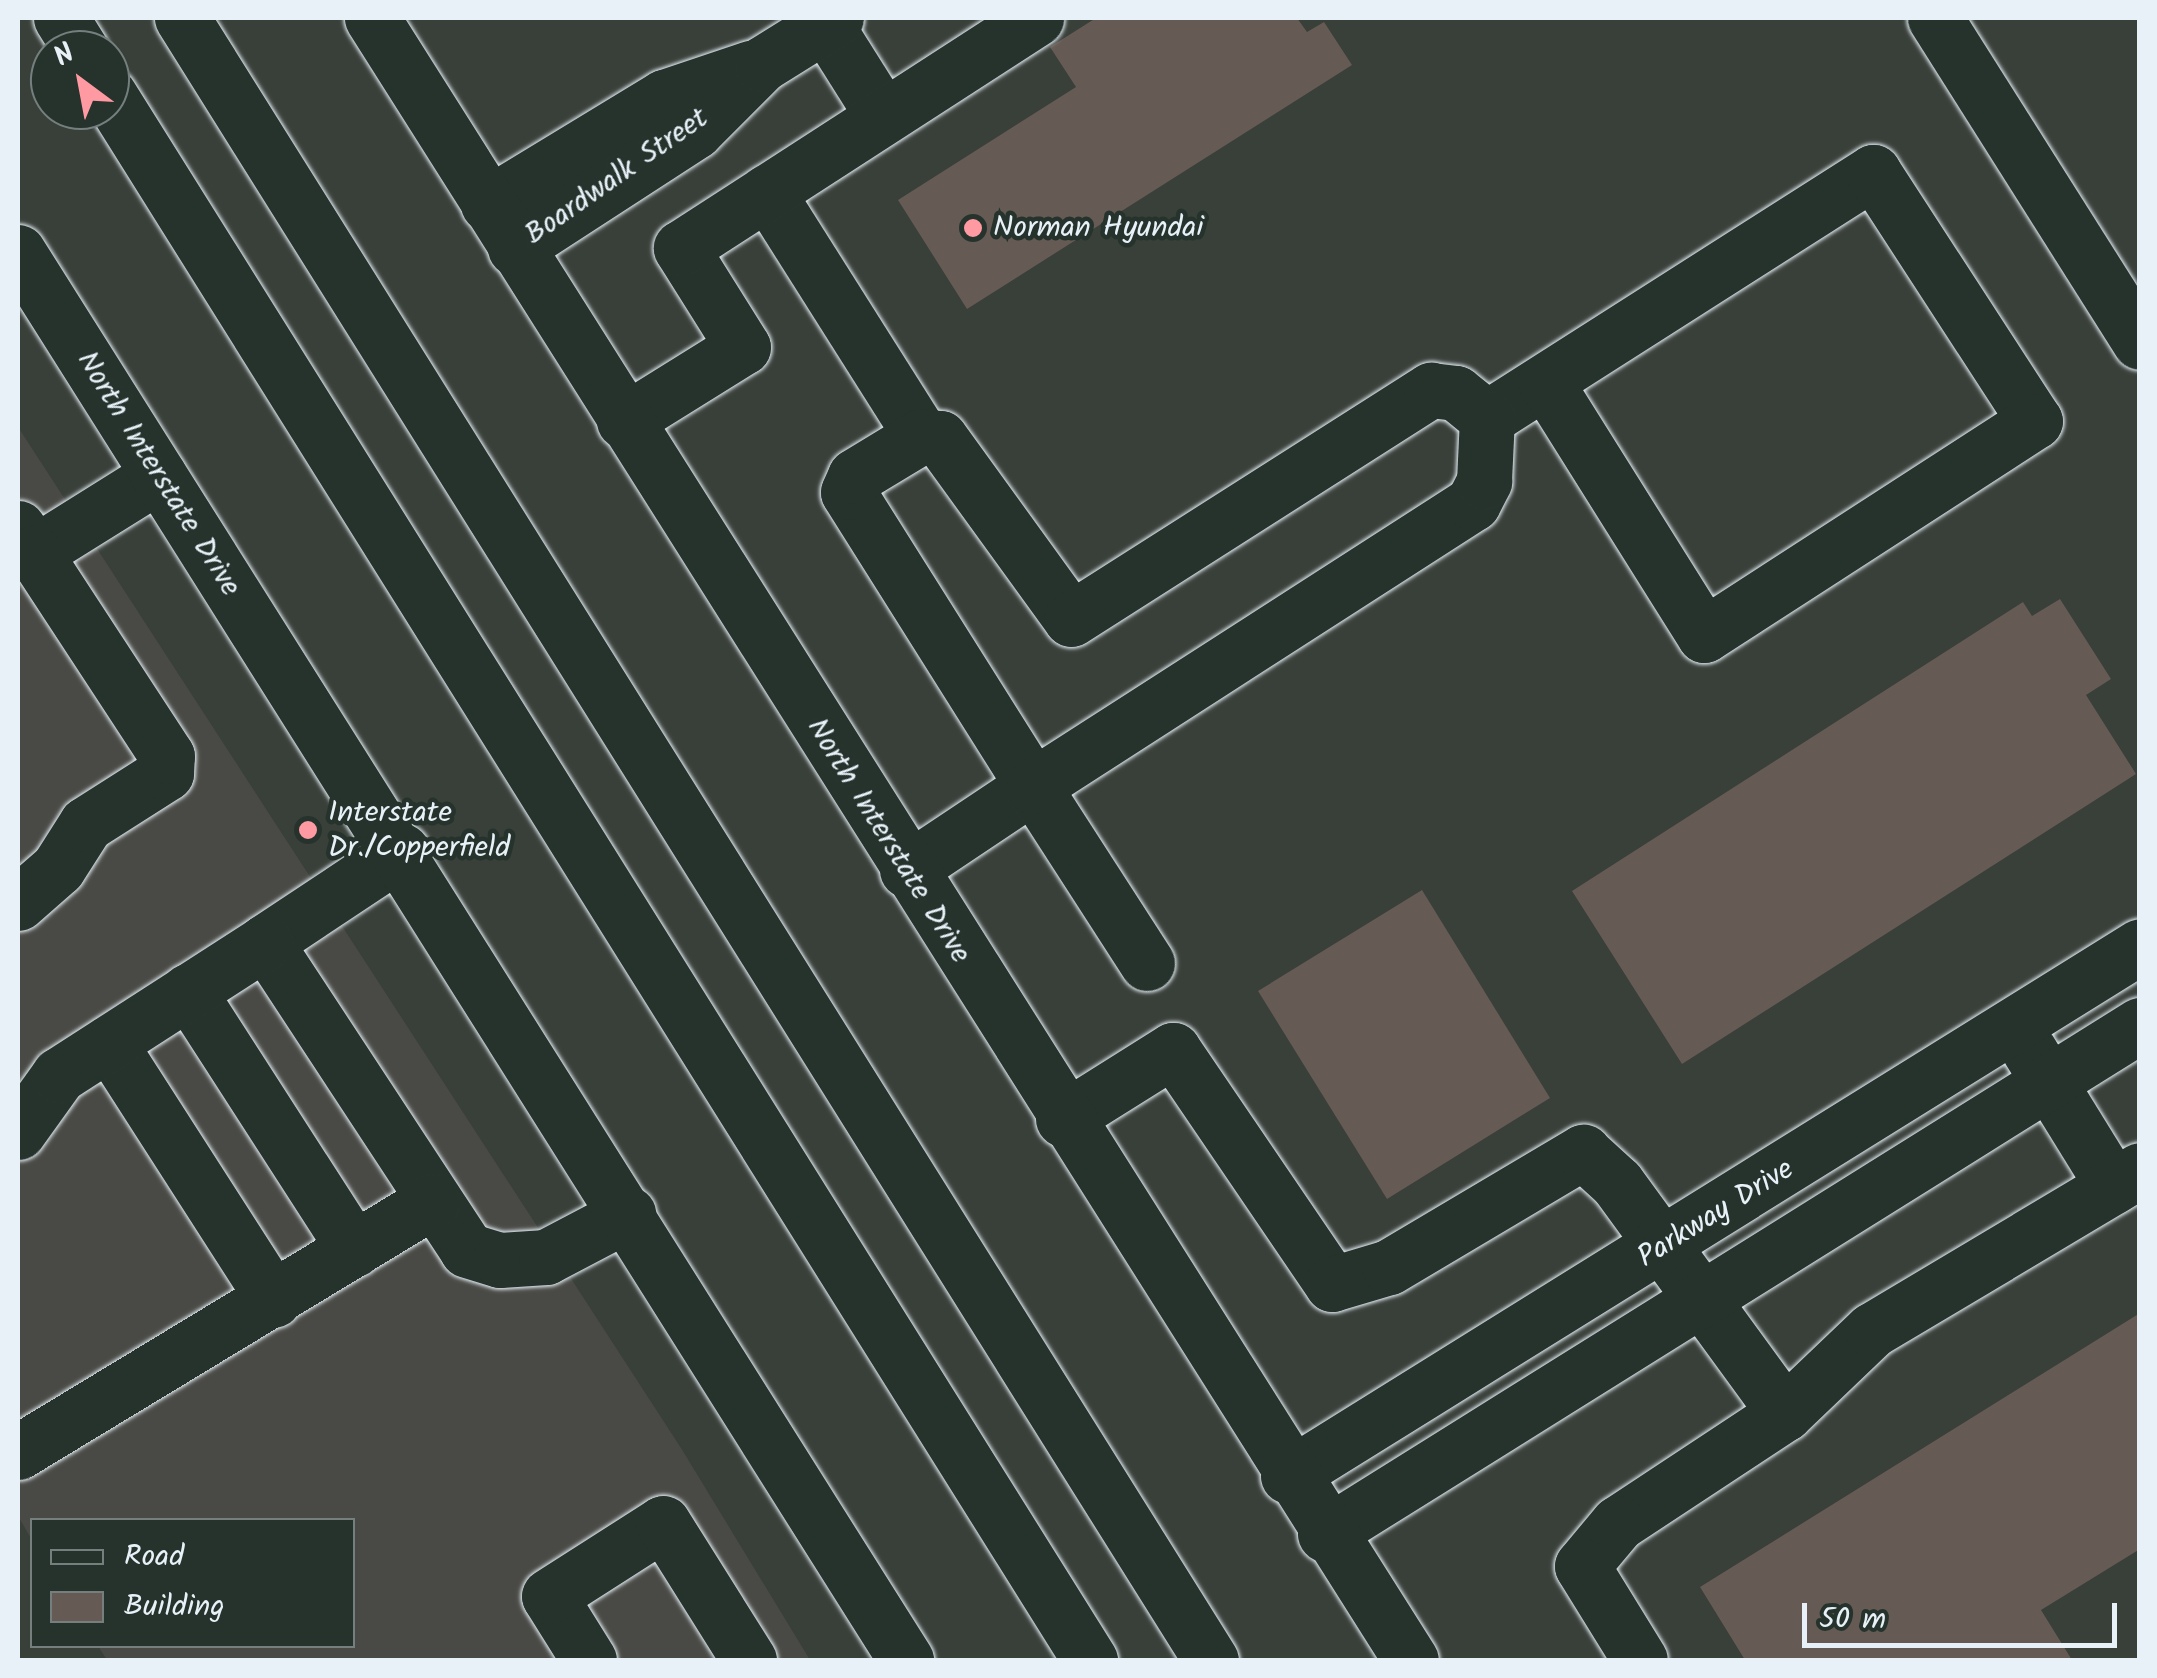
<!DOCTYPE html>
<style>
body{margin:0}
#map{position:relative;width:2157px;height:1678px;overflow:hidden;background:#393f39;font-family:Kalam,sans-serif}
div>[style]{position:absolute}
[style*='--x']{left:calc(var(--x)*1px);top:calc(var(--y)*1px);width:calc(var(--w)*1px);rotate:calc(var(--a)*1deg)}
.built>*{inset:0;background:#494a45}
.building>*{inset:0;background:#665a54}
.roads{filter:drop-shadow(0 0 2px #e8f1f8) drop-shadow(0 0 2px #e8f1f8)}
.minor>*{height:55px;margin:-27.5px;padding:0 27.5px;transform-origin:27.5px;border-radius:27.5px;background:#26332d}
.major>*{height:55px;margin:-27.5px;padding:0 27.5px;transform-origin:27.5px;border-radius:27.5px;background:#26332d}
.highway>*{height:55px;margin:-27.5px;padding:0 27.5px;transform-origin:27.5px;border-radius:27.5px;background:#26332d}
.dots>*{width:28px;height:28px;translate:-50% -50%;box-sizing:border-box;border:5px solid #26332d;border-radius:50%}
span{translate:-50% -50%;white-space:nowrap;text-align:center;line-height:1.15;-webkit-text-stroke:9px #26332d;paint-order:stroke}
.street-label{font-size:30px;color:#e8f1f8}
.poi-label{font-size:30px;color:#e8f1f8}
.left{translate:0 -50%;text-align:left}
.frame{position:absolute;inset:0;border:20px solid #e8f1f8;pointer-events:none}
.legend{position:absolute;left:30px;top:1518px;width:325px;height:130px;box-sizing:border-box;background:#26332d;border:2px solid #747f7e;margin:0;padding:12px 18px;list-style:none;font-size:30px;color:#e8f1f8}
.legend li{display:flex;align-items:center;gap:20px;height:50px}
.legend b{width:50px;border:2px solid #747f7e}
.north{position:absolute;left:30px;top:30px;width:100px;height:100px;box-sizing:border-box;background:#26332d;border:2px solid #747f7e;border-radius:50%;rotate:328deg;font-size:28px;font-weight:700;line-height:40px;text-align:center;color:#e8f1f8}
.north::after{content:'';display:block;margin:auto;width:35px;height:45px;background:#ff9aa2;clip-path:polygon(50% 0,100% 100%,50% 72%,0 100%)}
.scale{position:absolute;left:1802px;top:1603px;width:315px;height:45px;box-sizing:border-box;border:5px solid #e8f1f8;border-top:0;padding-left:12px;font-size:30px;line-height:35px;white-space:nowrap;color:#e8f1f8;-webkit-text-stroke:8px #26332d;paint-order:stroke}
</style>
<div id="map">
<div class="built">
<i style="clip-path:polygon(18px 427px,681px 1448px,810px 1660px,107px 1660px,98px 1646px,352px 1646px,352px 1520px,32px 1520px,32px 1540px,18px 1516px)"></i>
</div>
<div class="building">
<i style="clip-path:polygon(1096px 18px,1297px 18px,1307px 32px,1324px 22px,1352px 65px,967px 309px,898px 200px,1076px 87px,1050px 47px)"></i>
<i style="clip-path:polygon(2060px 599px,2111px 679px,2086px 695px,2136px 774px,1682px 1064px,1572px 891px,2023px 602px,2032px 616px)"></i>
<i style="clip-path:polygon(1422px 890px,1550px 1098px,1387px 1199px,1258px 991px)"></i>
<i style="clip-path:polygon(2140px 1313px,2140px 1549px,2041px 1610px,2072px 1660px,1745px 1660px,1700px 1587px)"></i>
</div>
<div class="roads">
<div class="minor">
<i style="--x:1935;--y:18;--w:383;--a:57.7"></i>
<i style="--x:825;--y:24;--w:109;--a:57.8"></i>
<i style="--x:767;--y:192;--w:289;--a:57.7"></i>
<i style="--x:488;--y:204;--w:206;--a:-31.3"></i>
<i style="--x:664;--y:97;--w:91;--a:-18.6"></i>
<i style="--x:515;--y:248;--w:215;--a:-33"></i>
<i style="--x:695;--y:131;--w:95;--a:-45"></i>
<i style="--x:762;--y:64;--w:87;--a:-31.9"></i>
<i style="--x:624;--y:421;--w:140;--a:-31.9"></i>
<i style="--x:743;--y:347;--w:117;--a:-122.1"></i>
<i style="--x:681;--y:248;--w:423;--a:-32.9"></i>
<i style="--x:18;--y:528;--w:30;--a:57"></i>
<i style="--x:34;--y:553;--w:147;--a:-32"></i>
<i style="--x:402;--y:851;--w:164;--a:146.4"></i>
<i style="--x:265;--y:942;--w:368;--a:56.7"></i>
<i style="--x:467;--y:1250;--w:34;--a:17"></i>
<i style="--x:500;--y:1260;--w:46;--a:-3.7"></i>
<i style="--x:546;--y:1257;--w:93;--a:-27.7"></i>
<i style="--x:907;--y:870;--w:151;--a:-33.7"></i>
<i style="--x:1033;--y:786;--w:347;--a:-122.2"></i>
<i style="--x:848;--y:492;--w:17;--a:-66"></i>
<i style="--x:855;--y:476;--w:77;--a:-31.2"></i>
<i style="--x:921;--y:436;--w:19;--a:6"></i>
<i style="--x:940;--y:438;--w:223;--a:54.1"></i>
<i style="--x:1071;--y:619;--w:427;--a:-32.5"></i>
<i style="--x:1431;--y:390;--w:25;--a:7"></i>
<i style="--x:1456;--y:393;--w:40;--a:39"></i>
<i style="--x:1487;--y:418;--w:458;--a:-32.5"></i>
<i style="--x:1873;--y:172;--w:297;--a:57"></i>
<i style="--x:2035;--y:421;--w:394;--a:147.1"></i>
<i style="--x:1704;--y:635;--w:299;--a:-122.1"></i>
<i style="--x:18;--y:903;--w:53;--a:-41.2"></i>
<i style="--x:58;--y:868;--w:52;--a:-57.5"></i>
<i style="--x:86;--y:824;--w:95;--a:-32.5"></i>
<i style="--x:166;--y:773;--w:17;--a:-87"></i>
<i style="--x:167;--y:756;--w:243;--a:-123.2"></i>
<i style="--x:1147;--y:963;--w:211;--a:-122.8"></i>
<i style="--x:1033;--y:786;--w:523;--a:-32.75"></i>
<i style="--x:1473;--y:503;--w:25;--a:-63"></i>
<i style="--x:1484;--y:481;--w:63;--a:-87.3"></i>
<i style="--x:188;--y:991;--w:307;--a:57.2"></i>
<i style="--x:109;--y:1043;--w:305;--a:57.3"></i>
<i style="--x:2029;--y:1050;--w:160;--a:58.3"></i>
<i style="--x:1063;--y:1119;--w:130;--a:-32.1"></i>
<i style="--x:1173;--y:1050;--w:283;--a:55.8"></i>
<i style="--x:1332;--y:1284;--w:59;--a:-16.6"></i>
<i style="--x:1389;--y:1267;--w:226;--a:-30.7"></i>
<i style="--x:1583;--y:1152;--w:46;--a:42.4"></i>
<i style="--x:1617;--y:1183;--w:285;--a:53.9"></i>
<i style="--x:1785;--y:1413;--w:200;--a:146.6"></i>
<i style="--x:1618;--y:1523;--w:56;--a:129.9"></i>
<i style="--x:1582;--y:1566;--w:110;--a:58.3"></i>
<i style="--x:18;--y:1132;--w:70;--a:-54.3"></i>
<i style="--x:59;--y:1075;--w:245;--a:-32.8"></i>
<i style="--x:1785;--y:1413;--w:120;--a:-43.7"></i>
<i style="--x:1872;--y:1330;--w:312;--a:-30.8"></i>
<i style="--x:18;--y:1452;--w:484;--a:-31.2"></i>
<i style="--x:1288;--y:1476;--w:1003;--a:-31.88"></i>
<i style="--x:1325;--y:1534;--w:961;--a:-31.99"></i>
<i style="--x:589;--y:1660;--w:75;--a:-122"></i>
<i style="--x:549;--y:1596;--w:135;--a:-32.6"></i>
<i style="--x:663;--y:1523;--w:162;--a:57.9"></i>
</div>
<div class="major">
<i style="--x:372;--y:18;--w:1943;--a:57.68"></i>
<i style="--x:18;--y:252;--w:1665;--a:57.76"></i>
</div>
<div class="highway">
<i style="--x:61;--y:18;--w:38;--a:58"></i>
<i style="--x:182;--y:18;--w:1938;--a:57.93"></i>
<i style="--x:110;--y:96;--w:1846;--a:57.93"></i>
</div>
</div>
<div class="dots">
<i style="left:973px;top:228px;background:#ff9aa2"></i>
<i style="left:308px;top:830px;background:#ff9aa2"></i>
</div>
<div class="street-label">
<span style="left:617px;top:177px;rotate:-35deg">Boardwalk Street</span>
<span style="left:158px;top:474px;rotate:58deg">North Interstate Drive</span>
<span style="left:888px;top:841px;rotate:58deg">North Interstate Drive</span>
<span style="left:1716px;top:1214px;rotate:-32deg">Parkway Drive</span>
</div>
<div class="poi-label">
<span class="left" style="left:993px;top:228px">Norman Hyundai</span>
<span class="left" style="left:328px;top:830px">Interstate<br>Dr./Copperfield</span>
</div>
<div class="frame"></div>
<ul class="legend">
<li><b style="height:12px;background:#26332d"></b>Road</li>
<li><b style="height:28px;background:#665a54"></b>Building</li>
</ul>
<div class="north">N</div>
<div class="scale">50 m</div>
</div>
